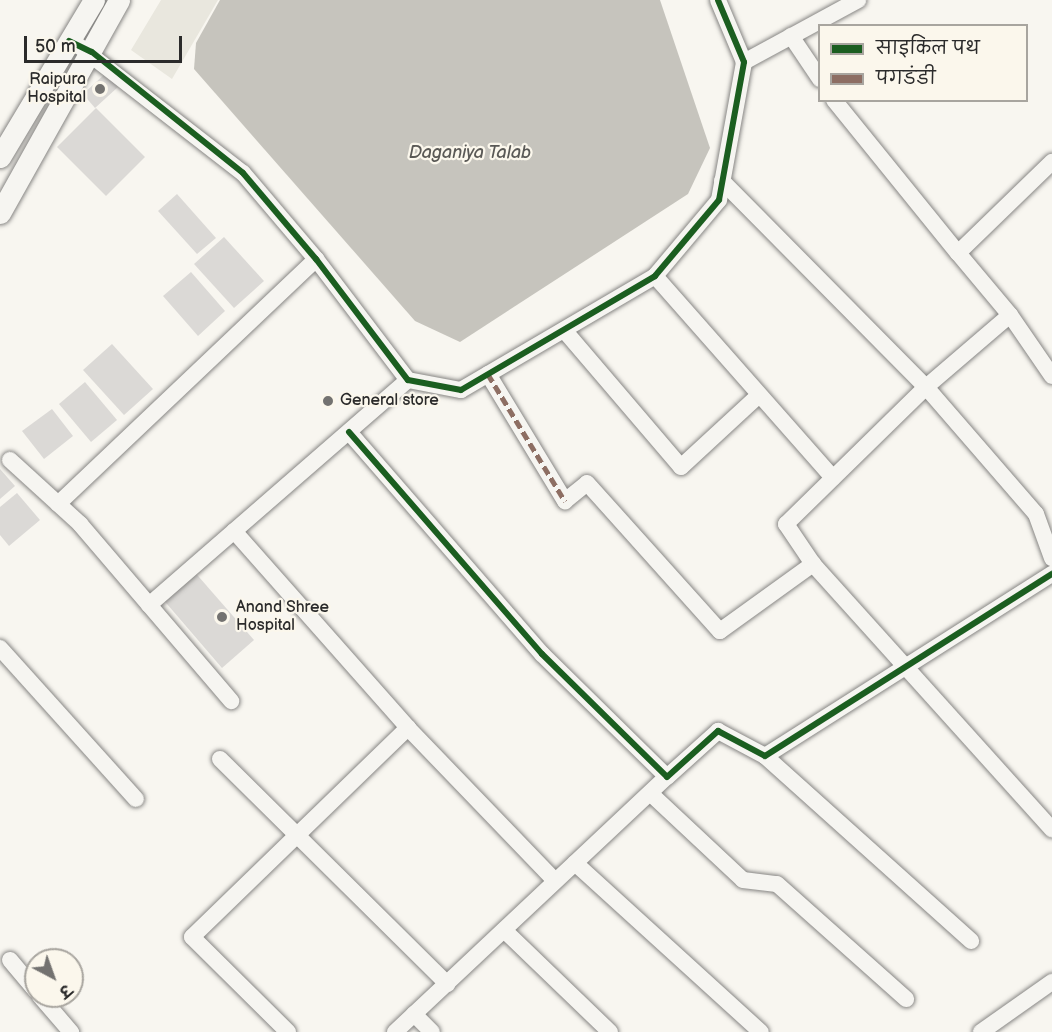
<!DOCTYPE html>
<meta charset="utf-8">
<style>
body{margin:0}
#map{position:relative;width:1052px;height:1032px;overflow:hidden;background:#f8f6f0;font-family:"Balsamiq Sans","Playpen Sans Deva",sans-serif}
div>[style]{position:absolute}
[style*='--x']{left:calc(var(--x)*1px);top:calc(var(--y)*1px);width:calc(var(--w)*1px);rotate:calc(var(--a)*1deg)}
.green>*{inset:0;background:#e9e7de}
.water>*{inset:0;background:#c6c4bd}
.building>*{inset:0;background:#dbd9d6}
.roads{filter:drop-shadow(0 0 2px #878684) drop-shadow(0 0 2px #878684)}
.minor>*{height:16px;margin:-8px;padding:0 8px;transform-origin:8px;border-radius:8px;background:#f6f5f1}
.tertiary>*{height:21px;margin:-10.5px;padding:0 10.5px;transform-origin:10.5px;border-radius:10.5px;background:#f6f5f1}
.quiet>*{height:4.5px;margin-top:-2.25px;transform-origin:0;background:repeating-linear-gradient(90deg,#8d6e63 0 9px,transparent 0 13.5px)}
.cycleway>*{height:6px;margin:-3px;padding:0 3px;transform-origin:3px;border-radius:3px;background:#1b5e20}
.dots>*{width:16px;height:16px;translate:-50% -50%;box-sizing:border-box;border:3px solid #fbf7ec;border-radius:50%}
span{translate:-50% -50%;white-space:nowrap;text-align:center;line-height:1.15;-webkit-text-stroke:4.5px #fbf7ec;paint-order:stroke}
.poi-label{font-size:16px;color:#2b2b2b}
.right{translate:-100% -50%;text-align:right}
.left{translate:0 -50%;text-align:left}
.water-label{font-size:18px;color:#5a5956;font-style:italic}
.legend{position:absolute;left:818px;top:24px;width:210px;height:78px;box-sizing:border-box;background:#fbf7ec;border:2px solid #a8a59f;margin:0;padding:8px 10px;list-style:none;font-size:18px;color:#2b2b2b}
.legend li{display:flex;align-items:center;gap:12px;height:30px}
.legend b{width:30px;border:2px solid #a8a59f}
.north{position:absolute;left:24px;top:948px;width:60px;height:60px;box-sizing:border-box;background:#fbf7ec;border:2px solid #a8a59f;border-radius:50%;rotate:139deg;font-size:16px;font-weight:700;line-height:24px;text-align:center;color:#2b2b2b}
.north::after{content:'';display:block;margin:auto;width:21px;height:27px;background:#737270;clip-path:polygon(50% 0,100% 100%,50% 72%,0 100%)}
.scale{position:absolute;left:24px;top:36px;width:158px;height:27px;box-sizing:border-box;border:3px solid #2b2b2b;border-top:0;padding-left:8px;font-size:18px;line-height:21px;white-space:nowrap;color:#2b2b2b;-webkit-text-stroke:4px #fbf7ec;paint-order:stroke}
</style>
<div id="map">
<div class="green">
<i style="clip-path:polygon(161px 0,218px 0,172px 79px,131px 50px)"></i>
</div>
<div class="water">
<i style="clip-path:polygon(220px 0,660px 0,710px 148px,688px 194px,460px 342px,415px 321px,194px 69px,196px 43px)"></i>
</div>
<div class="building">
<i style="clip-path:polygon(106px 73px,118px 87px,95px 108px,83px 94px)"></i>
<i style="clip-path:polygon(96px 108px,145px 157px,106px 196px,57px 147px)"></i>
<i style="clip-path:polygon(177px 194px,216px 238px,197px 254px,158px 211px)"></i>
<i style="clip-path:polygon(224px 237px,264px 281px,234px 308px,194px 264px)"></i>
<i style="clip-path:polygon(191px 272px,225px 311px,198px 336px,163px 296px)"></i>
<i style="clip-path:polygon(112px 344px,153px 389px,124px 415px,83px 370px)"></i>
<i style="clip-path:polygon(85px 382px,117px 420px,91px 442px,59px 404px)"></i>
<i style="clip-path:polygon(52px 409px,73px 436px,44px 459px,22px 431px)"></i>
<i style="clip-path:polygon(0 469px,15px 486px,0 499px)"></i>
<i style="clip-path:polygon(17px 493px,40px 520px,9px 546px,0 535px,0 507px)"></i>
<i style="clip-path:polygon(192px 569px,254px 640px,222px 668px,161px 597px)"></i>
</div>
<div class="roads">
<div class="minor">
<i style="--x:791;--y:36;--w:52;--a:56"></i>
<i style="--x:79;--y:46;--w:207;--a:37.8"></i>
<i style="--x:243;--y:173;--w:113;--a:49.7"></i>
<i style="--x:316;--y:259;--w:152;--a:52.8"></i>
<i style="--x:408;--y:380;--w:54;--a:10.7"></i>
<i style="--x:461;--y:390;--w:225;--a:-30.4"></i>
<i style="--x:655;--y:276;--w:99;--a:-49.9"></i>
<i style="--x:719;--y:200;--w:140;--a:-79.7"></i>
<i style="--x:744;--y:62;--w:67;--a:-112.8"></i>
<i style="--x:744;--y:62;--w:130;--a:-28.5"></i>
<i style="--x:834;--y:100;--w:197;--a:51"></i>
<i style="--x:722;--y:181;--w:290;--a:45.3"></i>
<i style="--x:926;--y:387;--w:168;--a:49.1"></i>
<i style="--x:1036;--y:514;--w:47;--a:70"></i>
<i style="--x:655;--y:276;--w:269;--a:48.6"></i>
<i style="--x:1010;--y:315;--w:81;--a:-130"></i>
<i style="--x:958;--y:253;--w:131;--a:-44.1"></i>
<i style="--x:564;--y:330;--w:180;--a:49.5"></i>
<i style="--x:681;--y:467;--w:106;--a:-42.7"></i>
<i style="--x:488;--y:374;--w:149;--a:58.8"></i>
<i style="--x:565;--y:501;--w:28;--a:-39"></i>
<i style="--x:587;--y:483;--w:199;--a:48.1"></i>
<i style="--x:720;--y:631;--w:115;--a:-35.8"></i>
<i style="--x:1052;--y:376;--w:74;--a:-124.5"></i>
<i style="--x:1010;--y:315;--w:111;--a:139.4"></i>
<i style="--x:926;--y:387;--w:196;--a:135.6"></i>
<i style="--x:786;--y:524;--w:48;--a:56"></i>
<i style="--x:813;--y:564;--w:357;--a:48"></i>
<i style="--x:349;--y:432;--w:294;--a:49"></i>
<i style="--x:542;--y:654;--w:175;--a:44.5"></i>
<i style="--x:667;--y:777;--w:69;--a:-42"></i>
<i style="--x:718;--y:731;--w:53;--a:28"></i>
<i style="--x:765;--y:756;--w:340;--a:-32.4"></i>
<i style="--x:10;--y:460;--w:95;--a:42.4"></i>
<i style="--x:80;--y:524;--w:233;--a:49.5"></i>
<i style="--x:58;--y:504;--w:356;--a:-43.5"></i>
<i style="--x:234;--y:531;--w:263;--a:48.5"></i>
<i style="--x:408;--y:728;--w:212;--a:46.1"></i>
<i style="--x:149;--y:605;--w:343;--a:-41"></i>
<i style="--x:0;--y:648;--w:203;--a:48"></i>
<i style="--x:765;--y:756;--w:277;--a:41.9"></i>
<i style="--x:220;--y:759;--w:320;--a:44.7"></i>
<i style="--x:650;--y:793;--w:127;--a:43.1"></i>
<i style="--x:743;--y:880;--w:34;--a:7"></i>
<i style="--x:777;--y:884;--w:173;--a:41.7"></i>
<i style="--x:575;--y:863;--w:251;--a:42.3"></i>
<i style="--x:504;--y:930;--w:147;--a:43.9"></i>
<i style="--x:10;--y:960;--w:40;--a:50"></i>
<i style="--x:40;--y:996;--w:48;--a:49.3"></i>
<i style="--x:414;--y:1014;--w:25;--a:45"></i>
<i style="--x:288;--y:1032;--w:135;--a:-135.3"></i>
<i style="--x:192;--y:937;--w:301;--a:-44.1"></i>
<i style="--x:395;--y:1032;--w:373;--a:-43.2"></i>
<i style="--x:981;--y:1032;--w:87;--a:-35.2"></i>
</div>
<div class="tertiary">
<i style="--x:0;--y:157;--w:183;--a:-59.1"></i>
<i style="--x:0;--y:213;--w:244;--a:-60.8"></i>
</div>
</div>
<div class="quiet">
<i style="--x:488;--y:374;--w:149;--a:58.8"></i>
</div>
<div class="cycleway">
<i style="--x:69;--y:41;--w:25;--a:26"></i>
<i style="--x:92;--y:52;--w:193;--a:38.7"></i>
<i style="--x:243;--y:173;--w:113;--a:49.7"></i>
<i style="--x:316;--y:259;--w:152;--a:52.8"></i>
<i style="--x:408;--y:380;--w:54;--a:10.7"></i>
<i style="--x:461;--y:390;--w:225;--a:-30.4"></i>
<i style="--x:655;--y:276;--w:99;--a:-49.9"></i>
<i style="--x:719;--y:200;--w:140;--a:-79.7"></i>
<i style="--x:744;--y:62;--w:67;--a:-112.8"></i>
<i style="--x:349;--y:432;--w:294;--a:49"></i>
<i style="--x:542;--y:654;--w:175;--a:44.5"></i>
<i style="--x:667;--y:777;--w:69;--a:-42"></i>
<i style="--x:718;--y:731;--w:53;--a:28"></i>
<i style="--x:765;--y:756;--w:340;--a:-32.4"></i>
</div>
<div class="dots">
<i style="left:100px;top:89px;background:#737270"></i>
<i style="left:328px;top:401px;background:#737270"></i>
<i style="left:222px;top:617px;background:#737270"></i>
</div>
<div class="poi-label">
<span class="right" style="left:86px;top:89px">Raipura<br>Hospital</span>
<span class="left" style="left:340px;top:401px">General store</span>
<span class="left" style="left:236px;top:617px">Anand Shree<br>Hospital</span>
</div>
<div class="water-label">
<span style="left:470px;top:153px">Daganiya Talab</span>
</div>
<ul class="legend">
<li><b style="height:8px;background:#1b5e20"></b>साइकिल पथ</li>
<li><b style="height:8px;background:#8d6e63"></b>पगडंडी</li>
</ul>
<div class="north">उ</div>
<div class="scale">50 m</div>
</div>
